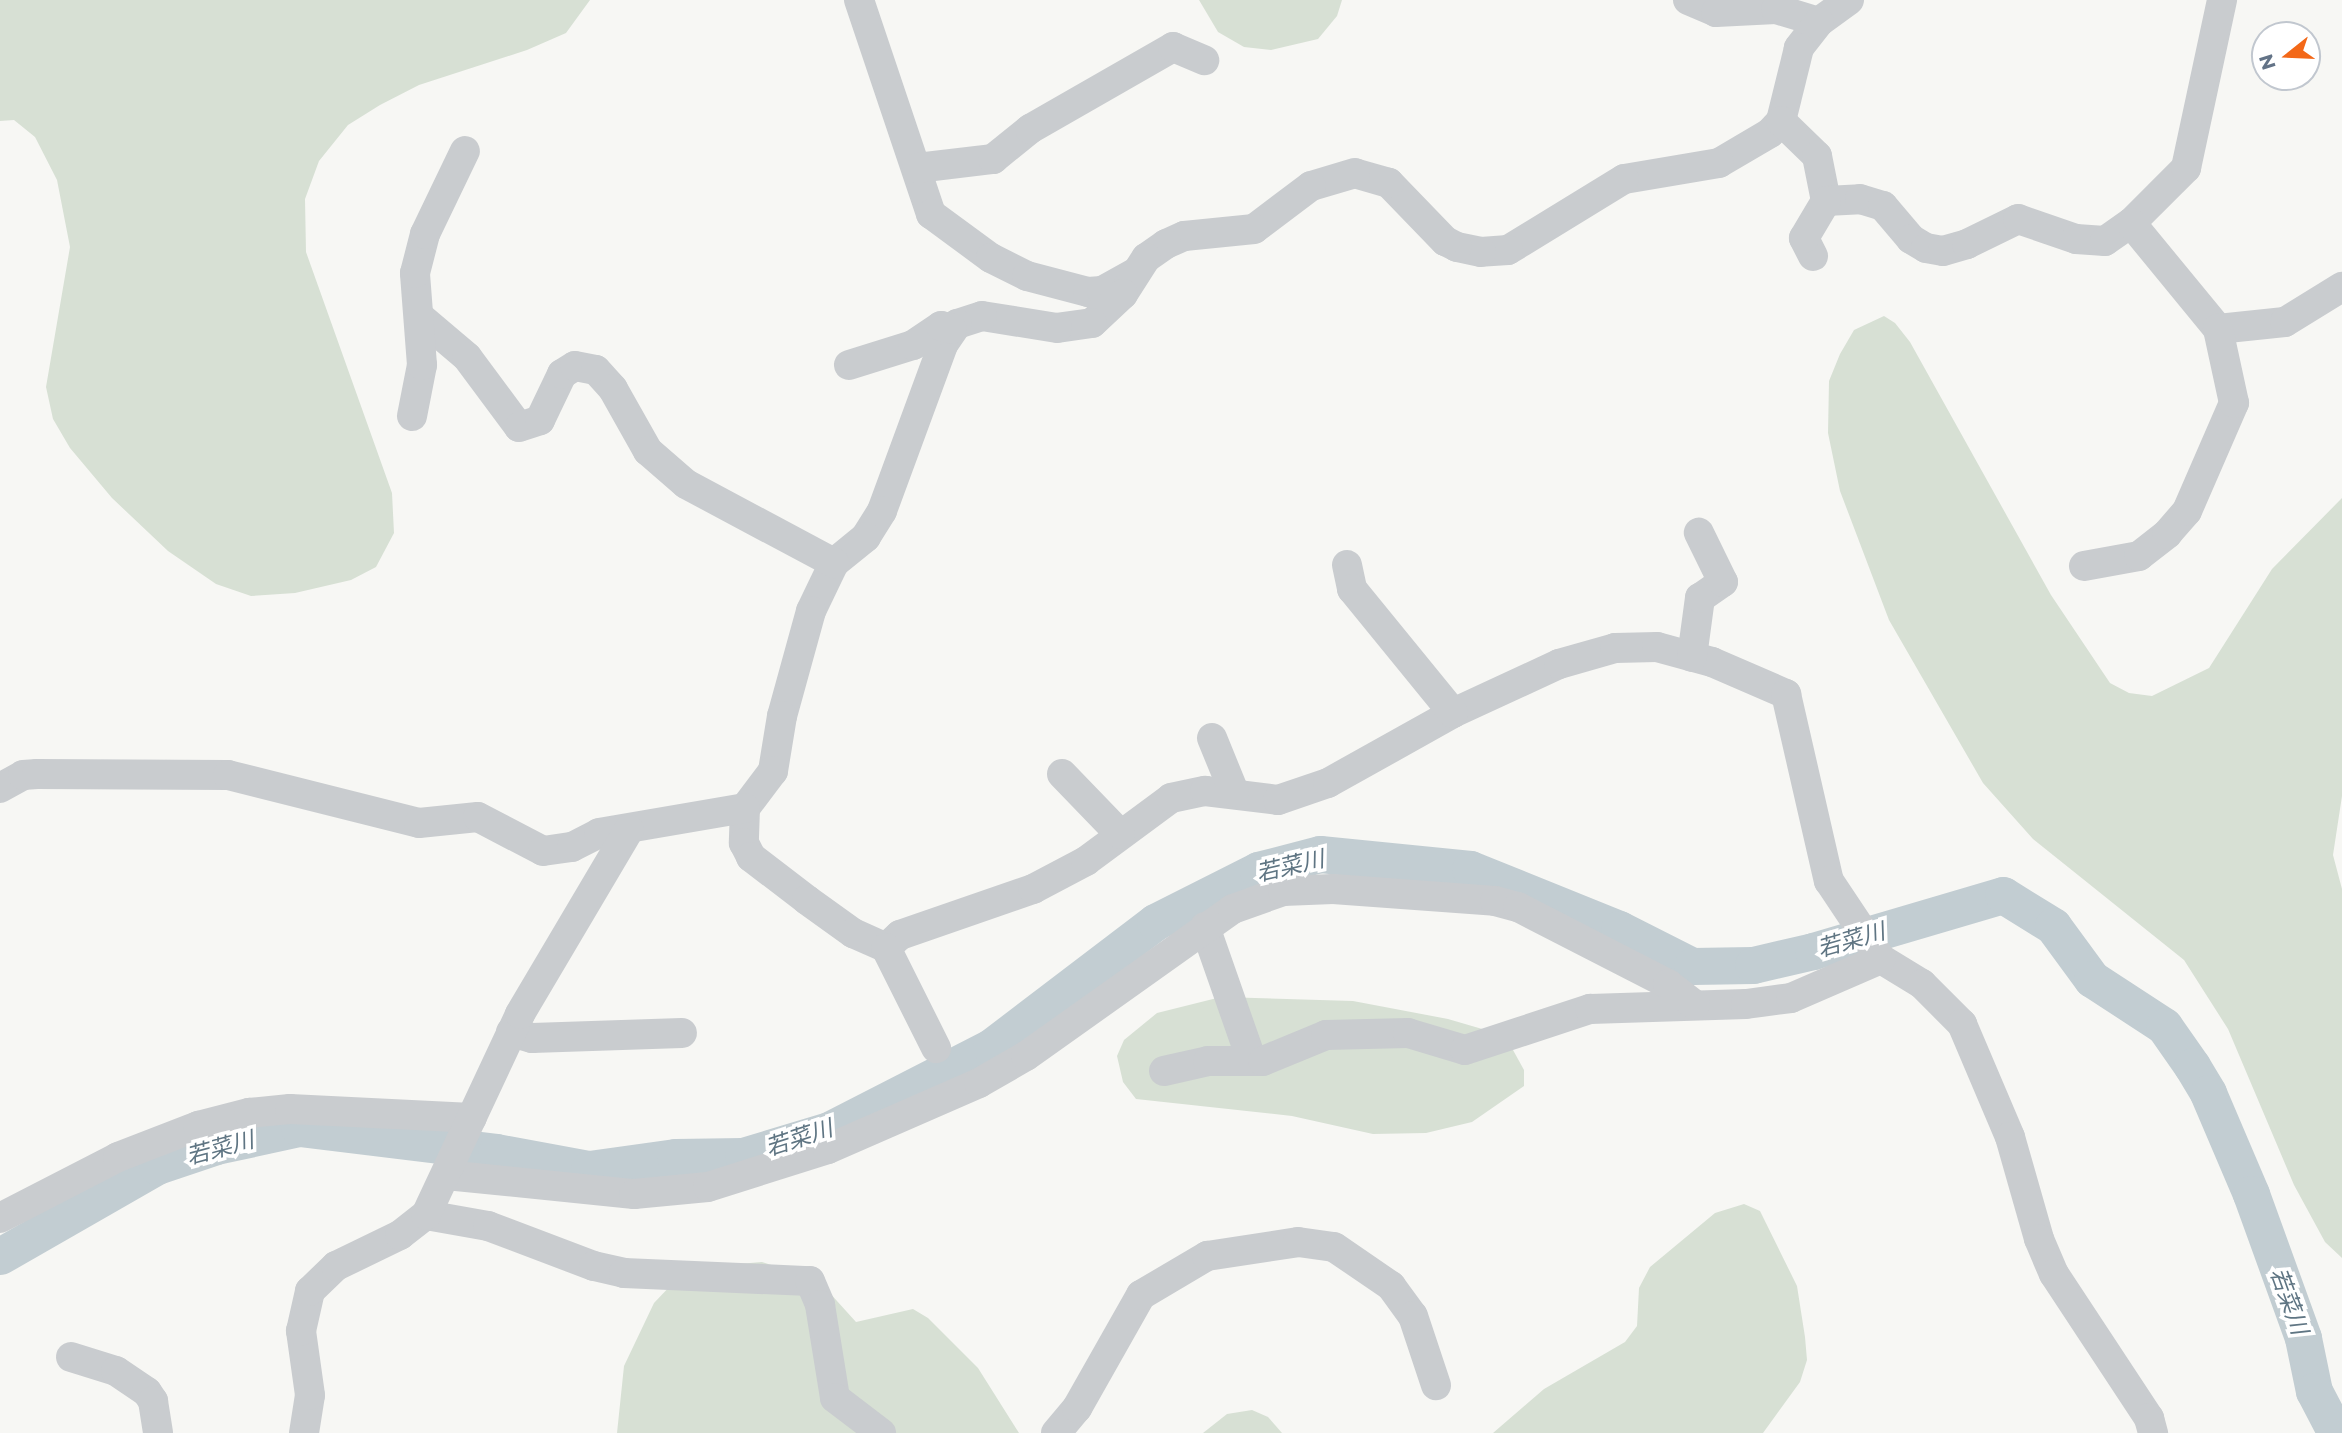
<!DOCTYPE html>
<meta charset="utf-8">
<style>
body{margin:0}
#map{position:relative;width:2342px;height:1433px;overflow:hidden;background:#f7f7f4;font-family:Montserrat,"Noto Sans JP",sans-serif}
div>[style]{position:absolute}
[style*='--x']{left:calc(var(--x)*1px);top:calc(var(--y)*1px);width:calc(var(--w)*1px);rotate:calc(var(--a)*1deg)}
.green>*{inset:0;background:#d7e0d4}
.river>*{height:37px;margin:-18.5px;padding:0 18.5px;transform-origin:18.5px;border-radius:18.5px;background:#c2cdd2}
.minor>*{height:30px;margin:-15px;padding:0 15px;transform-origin:15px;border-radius:15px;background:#c9cccf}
span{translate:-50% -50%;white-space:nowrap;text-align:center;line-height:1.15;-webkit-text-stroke:7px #fff;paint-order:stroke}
.water-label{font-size:23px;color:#5f7583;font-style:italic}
.north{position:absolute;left:2251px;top:21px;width:70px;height:70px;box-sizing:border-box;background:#fff;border:2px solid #c1c7cf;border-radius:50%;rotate:252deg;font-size:19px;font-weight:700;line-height:28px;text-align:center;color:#637387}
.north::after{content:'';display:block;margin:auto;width:24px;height:32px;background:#f36818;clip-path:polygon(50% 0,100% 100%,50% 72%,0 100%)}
</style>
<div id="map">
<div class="green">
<i style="clip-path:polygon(0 0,590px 0,566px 33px,527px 50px,419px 85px,380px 105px,348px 125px,319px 161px,305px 199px,306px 252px,392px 493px,394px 533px,376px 567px,351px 580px,295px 593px,251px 596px,216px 584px,168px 551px,112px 498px,70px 448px,53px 419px,46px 387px,70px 247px,57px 180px,35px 137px,14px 120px,0 121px)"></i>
<i style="clip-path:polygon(1199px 0,1342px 0,1337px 16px,1318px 39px,1271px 50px,1244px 47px,1218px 32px)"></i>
<i style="clip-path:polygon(1884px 316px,1895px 323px,1910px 342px,2051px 595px,2110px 683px,2129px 693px,2152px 696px,2209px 668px,2272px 569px,2342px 498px,2342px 796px,2333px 855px,2342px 889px,2342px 1258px,2325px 1242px,2294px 1185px,2228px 1029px,2184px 960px,2033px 839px,1983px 783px,1889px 620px,1840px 491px,1828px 433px,1829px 381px,1840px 354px,1854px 330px)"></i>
<i style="clip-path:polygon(1221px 997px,1353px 1001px,1448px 1019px,1489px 1031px,1513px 1050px,1524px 1070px,1524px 1086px,1472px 1122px,1426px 1133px,1373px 1134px,1292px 1116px,1136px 1099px,1123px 1082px,1117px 1056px,1124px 1040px,1157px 1013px)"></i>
<i style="clip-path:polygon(1744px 1204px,1760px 1211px,1797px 1286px,1805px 1337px,1807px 1360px,1800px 1382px,1763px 1433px,1493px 1433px,1544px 1389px,1625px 1342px,1637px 1326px,1639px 1288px,1650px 1267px,1715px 1213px)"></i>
<i style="clip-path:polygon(762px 1262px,818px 1280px,856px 1322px,913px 1309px,928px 1318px,978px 1368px,1019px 1433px,617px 1433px,624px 1366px,654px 1303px,673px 1283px,714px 1266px)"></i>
<i style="clip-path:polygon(1252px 1410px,1268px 1417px,1282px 1433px,1203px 1433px,1227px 1414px)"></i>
</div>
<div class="river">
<i style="--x:0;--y:1256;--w:181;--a:-29.8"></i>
<i style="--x:157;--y:1166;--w:62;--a:-18.7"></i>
<i style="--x:216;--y:1146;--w:85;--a:-12.2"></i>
<i style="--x:299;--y:1128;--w:198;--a:6.9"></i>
<i style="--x:496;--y:1152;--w:95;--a:10.4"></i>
<i style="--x:589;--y:1169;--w:87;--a:-7.9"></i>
<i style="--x:675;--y:1157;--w:68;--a:-0.8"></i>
<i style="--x:743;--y:1156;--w:90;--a:-16.8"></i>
<i style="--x:829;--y:1130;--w:182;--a:-27.1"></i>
<i style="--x:991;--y:1047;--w:206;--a:-37.3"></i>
<i style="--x:1155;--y:922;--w:115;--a:-26.8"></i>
<i style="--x:1258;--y:870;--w:64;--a:-14.5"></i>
<i style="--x:1320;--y:854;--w:151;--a:5.7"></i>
<i style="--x:1470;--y:869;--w:161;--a:21.9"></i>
<i style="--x:1619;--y:929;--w:82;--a:26.9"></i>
<i style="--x:1692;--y:966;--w:61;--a:-0.9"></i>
<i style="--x:1753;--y:965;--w:62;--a:-13.1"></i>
<i style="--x:1813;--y:951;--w:198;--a:-16.4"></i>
<i style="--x:2003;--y:895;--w:59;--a:31.8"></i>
<i style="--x:2053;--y:926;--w:66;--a:53.7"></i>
<i style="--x:2092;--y:979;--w:86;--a:33.1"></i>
<i style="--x:2164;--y:1026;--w:49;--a:55"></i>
<i style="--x:2192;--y:1066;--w:31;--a:59"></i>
<i style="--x:2208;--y:1093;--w:110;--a:66.9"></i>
<i style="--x:2251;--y:1194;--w:153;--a:70.1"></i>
<i style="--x:2303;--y:1338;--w:54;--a:78.3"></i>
<i style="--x:2314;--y:1391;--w:47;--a:62.4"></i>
</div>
<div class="minor">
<i style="--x:859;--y:0;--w:226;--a:71.4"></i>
<i style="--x:931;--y:214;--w:74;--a:36.3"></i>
<i style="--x:991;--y:258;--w:40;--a:26.6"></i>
<i style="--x:1027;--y:276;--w:63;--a:14.7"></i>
<i style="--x:1088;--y:292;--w:14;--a:-4"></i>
<i style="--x:1102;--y:291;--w:37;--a:-29"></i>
<i style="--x:1688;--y:0;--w:30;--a:23"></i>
<i style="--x:1716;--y:12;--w:60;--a:-2.9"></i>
<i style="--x:1776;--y:9;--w:45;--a:16.8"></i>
<i style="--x:1849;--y:0;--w:37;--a:144"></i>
<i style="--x:1819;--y:22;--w:33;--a:128"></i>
<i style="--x:1799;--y:48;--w:75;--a:103.9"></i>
<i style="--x:1781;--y:121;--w:16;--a:133"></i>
<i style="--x:1770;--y:133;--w:59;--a:149.5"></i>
<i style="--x:1719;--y:163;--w:96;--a:170.4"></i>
<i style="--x:1624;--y:179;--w:136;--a:148.5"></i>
<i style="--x:1508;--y:250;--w:27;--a:176"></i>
<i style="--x:1481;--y:252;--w:25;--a:-168"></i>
<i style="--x:1457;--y:247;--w:13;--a:-153"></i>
<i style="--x:1445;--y:241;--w:81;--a:-134"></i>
<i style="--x:1389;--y:183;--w:35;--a:-164"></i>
<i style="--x:1355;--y:173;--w:46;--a:163.5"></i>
<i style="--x:1311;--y:186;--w:71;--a:143"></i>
<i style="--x:1254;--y:229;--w:70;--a:174.3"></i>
<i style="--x:1184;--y:236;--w:20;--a:156"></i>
<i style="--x:1166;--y:244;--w:24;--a:145"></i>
<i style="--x:1146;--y:258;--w:43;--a:122.6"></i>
<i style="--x:1123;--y:294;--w:42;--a:136.9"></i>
<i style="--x:1092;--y:323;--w:35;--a:172"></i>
<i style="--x:1057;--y:328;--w:76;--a:-170.9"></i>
<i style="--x:982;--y:316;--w:26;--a:162"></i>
<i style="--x:957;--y:324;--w:25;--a:124"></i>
<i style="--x:943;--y:345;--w:177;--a:110.2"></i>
<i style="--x:882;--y:511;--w:31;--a:122"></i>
<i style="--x:866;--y:537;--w:41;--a:140.9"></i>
<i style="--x:834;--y:563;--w:53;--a:115.6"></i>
<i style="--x:811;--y:611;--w:109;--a:105.4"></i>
<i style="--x:782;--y:716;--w:56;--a:99.3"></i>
<i style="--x:773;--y:771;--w:46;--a:127.1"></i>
<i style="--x:745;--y:808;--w:35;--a:92"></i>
<i style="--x:744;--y:843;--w:16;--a:63"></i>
<i style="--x:751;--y:857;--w:71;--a:37.5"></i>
<i style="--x:807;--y:900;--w:57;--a:35.7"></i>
<i style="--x:853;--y:933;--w:36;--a:24"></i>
<i style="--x:886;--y:948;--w:19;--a:-43"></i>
<i style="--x:900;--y:935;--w:141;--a:-19.1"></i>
<i style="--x:1033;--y:889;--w:60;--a:-27.8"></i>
<i style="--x:1086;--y:861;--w:106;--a:-36.5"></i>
<i style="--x:1171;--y:798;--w:35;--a:-12"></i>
<i style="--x:1205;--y:791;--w:74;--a:7"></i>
<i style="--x:1278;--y:800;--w:53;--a:-18.8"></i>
<i style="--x:1328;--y:783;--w:143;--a:-29.2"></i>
<i style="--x:1453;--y:713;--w:117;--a:-24.8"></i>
<i style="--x:1559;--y:664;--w:58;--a:-15.9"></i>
<i style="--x:1615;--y:648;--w:42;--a:-1.4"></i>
<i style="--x:1657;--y:647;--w:57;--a:15.3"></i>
<i style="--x:1712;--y:662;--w:81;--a:23.4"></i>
<i style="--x:1786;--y:694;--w:192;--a:77.1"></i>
<i style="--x:1829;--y:881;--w:94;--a:56.3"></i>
<i style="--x:1881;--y:959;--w:48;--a:31.4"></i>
<i style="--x:1922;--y:984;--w:57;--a:45"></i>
<i style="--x:1962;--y:1024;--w:123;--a:67"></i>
<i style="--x:2010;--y:1137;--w:106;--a:74.1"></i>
<i style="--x:2039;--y:1239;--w:38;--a:67"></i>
<i style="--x:2054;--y:1274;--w:173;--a:56.6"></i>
<i style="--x:2149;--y:1418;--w:16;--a:75"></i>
<i style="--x:1781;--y:121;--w:50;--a:44.2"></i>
<i style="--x:1817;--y:156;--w:46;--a:78.7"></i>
<i style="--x:1826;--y:201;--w:34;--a:-3"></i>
<i style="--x:1860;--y:199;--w:24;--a:17"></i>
<i style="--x:1883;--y:206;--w:43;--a:49.7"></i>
<i style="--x:1911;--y:239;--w:17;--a:31"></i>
<i style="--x:1926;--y:248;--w:17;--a:10"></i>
<i style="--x:1943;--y:251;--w:25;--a:-16"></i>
<i style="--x:1967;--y:244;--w:57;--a:-26.1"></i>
<i style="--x:2018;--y:219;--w:61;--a:19"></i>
<i style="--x:2076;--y:239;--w:29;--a:4"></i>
<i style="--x:2105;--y:241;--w:32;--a:-35"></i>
<i style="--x:2131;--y:223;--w:78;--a:-45"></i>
<i style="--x:2186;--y:168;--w:172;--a:-77.9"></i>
<i style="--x:917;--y:168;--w:77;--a:-6.8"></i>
<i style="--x:993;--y:159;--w:48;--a:-39"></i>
<i style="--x:1030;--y:129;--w:165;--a:-29.8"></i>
<i style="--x:1173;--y:47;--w:34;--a:23"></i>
<i style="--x:2131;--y:223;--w:137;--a:50.6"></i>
<i style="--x:2218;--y:329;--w:67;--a:-6"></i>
<i style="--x:2285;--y:322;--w:67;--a:-31.6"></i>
<i style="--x:1813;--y:256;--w:20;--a:-117"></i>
<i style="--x:1804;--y:238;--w:43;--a:-59.3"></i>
<i style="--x:421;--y:318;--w:60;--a:40.3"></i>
<i style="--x:467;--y:357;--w:87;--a:53.4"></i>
<i style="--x:519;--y:427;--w:22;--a:-18"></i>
<i style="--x:540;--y:420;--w:51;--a:-64.4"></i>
<i style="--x:562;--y:374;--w:15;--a:-32"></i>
<i style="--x:575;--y:366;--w:21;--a:11"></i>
<i style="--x:596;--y:370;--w:25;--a:48"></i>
<i style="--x:613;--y:389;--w:71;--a:60.6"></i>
<i style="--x:648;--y:451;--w:50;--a:41"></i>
<i style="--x:686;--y:484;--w:168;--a:28.1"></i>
<i style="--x:849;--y:365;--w:67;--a:-17.4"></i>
<i style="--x:913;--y:345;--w:34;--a:-34"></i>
<i style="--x:941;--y:326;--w:11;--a:15"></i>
<i style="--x:412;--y:416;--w:52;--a:-78.9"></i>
<i style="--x:422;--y:365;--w:92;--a:-94.4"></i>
<i style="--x:415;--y:273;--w:40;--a:-75.6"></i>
<i style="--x:425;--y:234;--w:92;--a:-64.3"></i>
<i style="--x:1347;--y:565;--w:25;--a:78"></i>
<i style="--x:1352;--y:589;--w:160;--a:50.8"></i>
<i style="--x:2084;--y:566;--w:56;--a:-10.3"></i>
<i style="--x:2139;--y:556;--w:36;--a:-38"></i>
<i style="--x:2167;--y:534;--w:30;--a:-49"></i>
<i style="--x:2187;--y:511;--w:118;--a:-66.5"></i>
<i style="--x:2234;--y:403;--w:76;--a:-102.2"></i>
<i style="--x:1692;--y:657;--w:60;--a:-82.3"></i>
<i style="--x:1700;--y:598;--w:28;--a:-35"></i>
<i style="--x:1723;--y:582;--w:55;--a:-116.1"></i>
<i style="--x:1212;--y:738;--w:58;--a:67.8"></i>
<i style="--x:1062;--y:774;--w:83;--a:46"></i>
<i style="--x:0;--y:788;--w:26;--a:-29"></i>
<i style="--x:23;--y:775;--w:14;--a:-4"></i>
<i style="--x:37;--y:774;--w:191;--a:0.3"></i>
<i style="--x:228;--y:775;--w:197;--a:14.1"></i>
<i style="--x:419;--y:823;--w:59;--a:-5.8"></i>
<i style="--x:478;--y:817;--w:73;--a:27.6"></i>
<i style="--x:543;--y:851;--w:29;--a:-8"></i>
<i style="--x:572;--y:847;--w:30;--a:-27"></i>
<i style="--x:599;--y:833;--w:148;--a:-9.7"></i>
<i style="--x:1205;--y:927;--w:142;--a:70.7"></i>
<i style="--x:886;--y:948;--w:112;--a:63.4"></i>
<i style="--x:511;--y:1032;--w:22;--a:16"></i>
<i style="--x:532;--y:1038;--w:150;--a:-1.9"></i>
<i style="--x:1164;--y:1071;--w:45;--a:-12.8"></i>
<i style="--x:1208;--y:1061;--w:55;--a:0"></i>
<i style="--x:1263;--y:1061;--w:68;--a:-22.4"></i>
<i style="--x:1326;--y:1035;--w:82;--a:-1.4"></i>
<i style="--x:1408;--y:1033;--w:59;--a:16.6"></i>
<i style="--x:1465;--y:1050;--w:132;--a:-18.2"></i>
<i style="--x:1590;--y:1009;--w:156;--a:-1.8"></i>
<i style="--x:1746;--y:1004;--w:45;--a:-7.6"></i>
<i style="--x:1791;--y:998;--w:98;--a:-23.4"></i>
<i style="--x:446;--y:1175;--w:189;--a:5.8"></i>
<i style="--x:634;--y:1194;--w:74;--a:-5.4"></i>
<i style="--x:708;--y:1187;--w:126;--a:-17.6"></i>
<i style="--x:828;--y:1149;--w:165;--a:-23.6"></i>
<i style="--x:979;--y:1083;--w:54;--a:-29.9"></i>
<i style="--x:1026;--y:1056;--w:254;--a:-35.4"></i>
<i style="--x:1233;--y:909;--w:53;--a:-19.8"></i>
<i style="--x:1283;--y:891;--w:50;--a:-2.3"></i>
<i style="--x:1333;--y:889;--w:162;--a:4.2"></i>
<i style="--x:1495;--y:901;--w:24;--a:15"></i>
<i style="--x:1518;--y:907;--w:169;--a:27.2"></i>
<i style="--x:1668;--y:984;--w:34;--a:38"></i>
<i style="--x:426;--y:1215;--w:63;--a:10.1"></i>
<i style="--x:488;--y:1226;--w:113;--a:20.7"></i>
<i style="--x:594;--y:1266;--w:31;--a:13"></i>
<i style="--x:624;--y:1273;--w:186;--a:2.5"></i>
<i style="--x:810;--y:1281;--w:26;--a:67"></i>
<i style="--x:820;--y:1305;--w:94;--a:80.8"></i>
<i style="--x:835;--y:1398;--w:58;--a:37.3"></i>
<i style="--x:0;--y:1218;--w:133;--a:-27.3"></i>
<i style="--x:118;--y:1157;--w:86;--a:-21.2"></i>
<i style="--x:198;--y:1126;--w:53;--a:-14.3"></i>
<i style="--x:249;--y:1113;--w:41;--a:-5.6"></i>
<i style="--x:290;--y:1109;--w:182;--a:2.8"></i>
<i style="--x:71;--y:1357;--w:47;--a:17.3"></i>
<i style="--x:116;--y:1371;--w:37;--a:34"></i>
<i style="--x:147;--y:1392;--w:11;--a:56"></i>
<i style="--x:153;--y:1401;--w:32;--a:81"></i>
<i style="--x:304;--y:1433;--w:38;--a:-81"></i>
<i style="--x:310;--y:1395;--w:65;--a:-98"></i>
<i style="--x:301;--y:1331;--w:41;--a:-77.3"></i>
<i style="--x:310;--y:1291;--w:36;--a:-44"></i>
<i style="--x:336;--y:1266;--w:71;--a:-25.8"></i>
<i style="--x:400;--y:1235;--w:33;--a:-38"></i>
<i style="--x:426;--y:1215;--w:222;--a:-64.9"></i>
<i style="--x:520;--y:1014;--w:214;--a:-59.4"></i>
<i style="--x:1056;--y:1433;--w:33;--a:-50"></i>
<i style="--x:1077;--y:1408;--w:130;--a:-60.5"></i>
<i style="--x:1141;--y:1295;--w:77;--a:-30.6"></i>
<i style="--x:1207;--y:1256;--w:92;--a:-8.7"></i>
<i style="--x:1298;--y:1242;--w:36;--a:8"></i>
<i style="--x:1334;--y:1247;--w:69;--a:34.4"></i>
<i style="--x:1391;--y:1286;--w:37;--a:54"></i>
<i style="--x:1413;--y:1316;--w:73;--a:71.6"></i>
</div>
<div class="water-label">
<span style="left:1290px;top:866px;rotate:-13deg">若菜川</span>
<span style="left:1851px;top:940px;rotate:-16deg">若菜川</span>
<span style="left:799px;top:1138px;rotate:-18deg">若菜川</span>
<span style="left:220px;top:1148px;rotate:-15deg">若菜川</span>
<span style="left:2289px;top:1301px;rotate:70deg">若菜川</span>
</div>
<div class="north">N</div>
</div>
